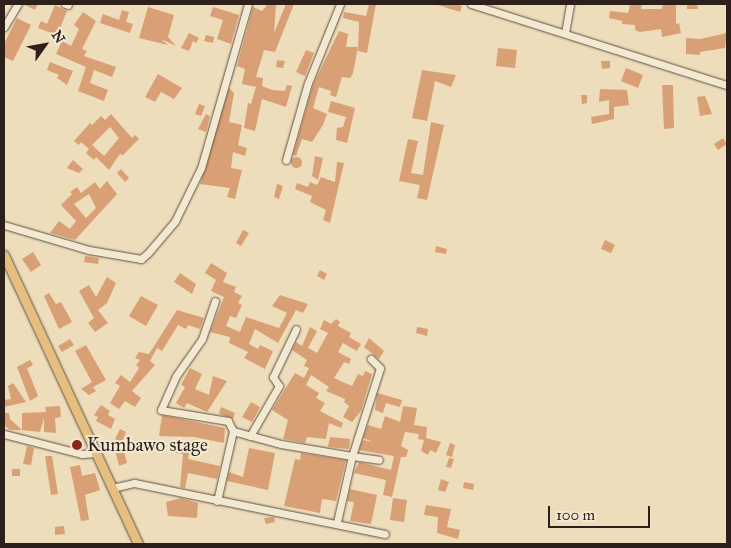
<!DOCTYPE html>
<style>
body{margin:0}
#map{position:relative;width:731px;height:548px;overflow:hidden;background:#edddba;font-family:"IM FELL Great Primer",serif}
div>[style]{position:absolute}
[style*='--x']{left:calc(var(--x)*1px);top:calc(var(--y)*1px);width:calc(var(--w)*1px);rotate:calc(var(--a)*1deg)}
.building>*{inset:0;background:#d9a076}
.round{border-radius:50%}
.roads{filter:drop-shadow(0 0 1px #5d4f42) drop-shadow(0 0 1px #5d4f42)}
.minor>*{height:7px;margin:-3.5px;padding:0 3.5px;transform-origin:3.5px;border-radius:3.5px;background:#f3e9d2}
.major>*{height:9px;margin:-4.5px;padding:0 4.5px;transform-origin:4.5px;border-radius:4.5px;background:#e6be7d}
.dots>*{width:14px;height:14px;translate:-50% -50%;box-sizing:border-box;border:2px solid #f3e9d2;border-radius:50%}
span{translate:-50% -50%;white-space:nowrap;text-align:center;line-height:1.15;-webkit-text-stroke:4px #f3e9d2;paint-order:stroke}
.poi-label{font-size:19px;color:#2d201a}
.left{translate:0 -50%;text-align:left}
.frame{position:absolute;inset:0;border:5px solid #2d201a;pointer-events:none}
.north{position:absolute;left:20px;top:20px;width:50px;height:50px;-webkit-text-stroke:4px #f3e9d2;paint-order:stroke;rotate:58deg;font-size:14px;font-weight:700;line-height:20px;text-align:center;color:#2d201a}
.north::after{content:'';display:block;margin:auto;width:18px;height:22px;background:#2d201a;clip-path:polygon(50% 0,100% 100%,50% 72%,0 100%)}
.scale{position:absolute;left:548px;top:506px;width:102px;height:22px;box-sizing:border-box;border:2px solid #2d201a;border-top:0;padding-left:6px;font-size:15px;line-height:18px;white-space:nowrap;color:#2d201a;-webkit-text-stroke:4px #f3e9d2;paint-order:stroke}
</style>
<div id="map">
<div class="building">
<i style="clip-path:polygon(23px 4px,38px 4px,35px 10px)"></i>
<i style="clip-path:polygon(268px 4px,276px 4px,274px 33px,286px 4px,294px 4px,275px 52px,264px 50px,256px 77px,263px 78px,262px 86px,272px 90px,285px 91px,287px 85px,292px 86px,286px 107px,262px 99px,255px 131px,244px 128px,248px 103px,251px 104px,256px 87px,242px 84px,245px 69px,237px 66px,253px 7px,262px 11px)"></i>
<i style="clip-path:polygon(369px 4px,376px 4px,367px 53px,358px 51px,359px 22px,343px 18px,344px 12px,366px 16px)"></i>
<i style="clip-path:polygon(455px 4px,462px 6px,460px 12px,438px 5px)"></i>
<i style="clip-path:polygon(630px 4px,642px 4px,641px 9px,662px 9px,663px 4px,676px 5px,676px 24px,679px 23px,681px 33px,662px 37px,661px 29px,640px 32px,635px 30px,635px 25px,622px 24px,622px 21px,609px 18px,610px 11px,628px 13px)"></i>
<i style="clip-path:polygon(687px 4px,697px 4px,698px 9px,687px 9px)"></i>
<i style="clip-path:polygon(55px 5px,67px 11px,57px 35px,38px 28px,41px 21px,47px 24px)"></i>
<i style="clip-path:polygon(148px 7px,174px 15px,168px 37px,176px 46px,161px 39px,168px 45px,139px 38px)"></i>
<i style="clip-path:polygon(213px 7px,239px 15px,231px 44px,217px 39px,223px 20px,210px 16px)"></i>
<i style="clip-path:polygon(122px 10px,129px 12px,126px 22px,133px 24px,130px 33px,100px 23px,103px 14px,119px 20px)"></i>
<i style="clip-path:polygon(83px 12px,96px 21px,82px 49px,87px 51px,84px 56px,116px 67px,112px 77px,94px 70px,90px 83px,108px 90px,104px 101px,78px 91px,86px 67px,56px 54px,62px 41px,71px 46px,79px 29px,74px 25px)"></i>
<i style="clip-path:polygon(17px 18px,31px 25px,13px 61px,4px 57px,4px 44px)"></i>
<i style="clip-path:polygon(339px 31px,348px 34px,346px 47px,358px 47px,353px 73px,350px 78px,342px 77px,336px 97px,330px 95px,331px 91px,319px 87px,313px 108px,327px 114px,323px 125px,312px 142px,302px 139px,296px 156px,293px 155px,313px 85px)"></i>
<i style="clip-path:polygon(189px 33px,199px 38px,196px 43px,193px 41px,189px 51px,181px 48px)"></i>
<i style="clip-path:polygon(727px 33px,725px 48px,700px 52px,700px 55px,686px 54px,686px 38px,700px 39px)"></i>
<i style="clip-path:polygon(206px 35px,214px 37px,213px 43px,204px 41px)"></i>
<i style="clip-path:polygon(498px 48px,517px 50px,515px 68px,496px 66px)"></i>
<i style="clip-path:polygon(306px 50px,314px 53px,305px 76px,296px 72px)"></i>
<i style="clip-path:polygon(277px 60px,285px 61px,283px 68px,276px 67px)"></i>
<i style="clip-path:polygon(601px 61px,610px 61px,610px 68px,602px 69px)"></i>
<i style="clip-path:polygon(50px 62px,73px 71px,67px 85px,57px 78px,59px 75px,47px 70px)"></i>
<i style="clip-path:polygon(626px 68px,643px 75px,638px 88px,621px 81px)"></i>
<i style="clip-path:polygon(422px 70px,456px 75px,451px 87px,435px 81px,427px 121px,412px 118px)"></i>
<i style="clip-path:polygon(158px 74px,182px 88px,174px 99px,161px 92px,155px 102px,145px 97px)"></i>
<i style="clip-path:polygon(662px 85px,673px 85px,674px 128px,664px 129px)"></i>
<i style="clip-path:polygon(229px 88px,234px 93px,229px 122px,242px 125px,238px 145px,247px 148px,245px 156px,233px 152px,231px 168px,242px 170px,235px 199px,227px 197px,230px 188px,200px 184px)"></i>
<i style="clip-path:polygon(600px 89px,627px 90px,629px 105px,614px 107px,614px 119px,592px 124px,591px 117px,609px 114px,609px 100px,599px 102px)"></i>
<i style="clip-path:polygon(581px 95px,587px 95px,587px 103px,582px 104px)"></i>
<i style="clip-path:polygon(705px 96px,712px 114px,700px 116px,697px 97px)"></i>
<i style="clip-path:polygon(331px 101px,355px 108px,347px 143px,336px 140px,337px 128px,343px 127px,346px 117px,328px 112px)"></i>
<i style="clip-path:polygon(199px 104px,205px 106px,201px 116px,195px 114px)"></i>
<i style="clip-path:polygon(evenodd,111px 114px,132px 138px,135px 135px,139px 139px,123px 155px,120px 154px,109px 170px,96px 157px,94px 160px,86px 153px,89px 149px,81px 142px,79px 145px,74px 141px,90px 123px,92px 125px,101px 116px,105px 120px,111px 114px,110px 127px,119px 138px,104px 156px,92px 145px,110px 127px)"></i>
<i style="clip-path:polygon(206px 114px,210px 116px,206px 132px,198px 129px)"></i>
<i style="clip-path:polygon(431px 122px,444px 125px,427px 200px,417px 198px,420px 185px,399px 181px,408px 139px,418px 141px,411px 173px,423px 175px)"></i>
<i style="clip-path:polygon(723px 138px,727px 144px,718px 150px,714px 144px)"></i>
<i style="clip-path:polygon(315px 156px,323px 158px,318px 180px,312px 176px)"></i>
<i class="round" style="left:290.5px;top:156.5px;width:11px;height:11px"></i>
<i style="clip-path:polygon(73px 160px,83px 169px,79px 173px,67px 168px)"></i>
<i style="clip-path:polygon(337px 162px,344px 163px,330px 223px,323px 220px,326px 210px,310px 202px,312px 196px,295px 189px,297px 183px,308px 187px,310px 182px,317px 185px,321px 177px,335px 182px)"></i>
<i style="clip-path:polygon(121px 169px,129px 178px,125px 182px,117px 173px)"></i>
<i style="clip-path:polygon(evenodd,107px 181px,117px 194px,75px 240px,50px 233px,59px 221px,70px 229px,76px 221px,61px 205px,72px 194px,70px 192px,77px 187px,81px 193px,95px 182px,100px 189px,107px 181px,89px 194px,96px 208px,86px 218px,74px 204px,89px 194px)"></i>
<i style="clip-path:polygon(277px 184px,283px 186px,279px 199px,274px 197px)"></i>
<i style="clip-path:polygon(243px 230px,249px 233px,241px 246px,236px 243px)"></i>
<i style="clip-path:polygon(605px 240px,615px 245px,611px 253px,601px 249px)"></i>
<i style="clip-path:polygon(436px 246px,447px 249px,446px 254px,435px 252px)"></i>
<i style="clip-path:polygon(33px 252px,41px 265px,31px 272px,22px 259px)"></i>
<i style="clip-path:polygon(85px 256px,99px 258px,98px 264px,84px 262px)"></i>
<i style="clip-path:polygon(211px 263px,227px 273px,223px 282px,236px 287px,234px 292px,242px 296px,238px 303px,242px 305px,236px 318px,230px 316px,226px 326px,240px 332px,246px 317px,279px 328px,287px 313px,272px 306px,280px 295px,308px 304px,303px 313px,296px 310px,278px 343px,255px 329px,249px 344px,258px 349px,260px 345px,273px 351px,265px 369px,244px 358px,248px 352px,229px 343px,230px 337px,210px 332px,224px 297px,211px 291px,216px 280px,205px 273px)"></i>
<i style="clip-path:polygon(320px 270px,327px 274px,324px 280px,317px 276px)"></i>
<i style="clip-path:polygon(180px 273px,196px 284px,192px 294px,174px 282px)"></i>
<i style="clip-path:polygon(107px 277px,116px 283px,107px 303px,98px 310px,108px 323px,95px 332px,88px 323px,94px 318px,79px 291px,89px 285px,96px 297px)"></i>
<i style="clip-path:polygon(49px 293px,56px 304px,61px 302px,72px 322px,59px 329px,44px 296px)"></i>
<i style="clip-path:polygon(141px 296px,158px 305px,146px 326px,129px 316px)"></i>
<i style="clip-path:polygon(177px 310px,204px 318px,200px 329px,188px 325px,186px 329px,178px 325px,162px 351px,157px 348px,150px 361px,155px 365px,132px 391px,141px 398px,135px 407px,125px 401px,119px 409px,110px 403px,120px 386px,115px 383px,121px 375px,130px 382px,139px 368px,136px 365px,140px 360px,135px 358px,139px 352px,149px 354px)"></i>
<i style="clip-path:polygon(336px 319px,340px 322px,338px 326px,351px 333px,349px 337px,361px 344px,357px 351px,343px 343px,338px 352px,351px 359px,349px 364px,344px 362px,334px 378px,352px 386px,358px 374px,363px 376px,365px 371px,372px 374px,361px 411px,352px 422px,343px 417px,349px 406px,344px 402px,345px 399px,326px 391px,329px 387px,311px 375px,306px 385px,319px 393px,316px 398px,325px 403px,320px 411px,343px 423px,341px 428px,329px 423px,326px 439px,307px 437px,305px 443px,283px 439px,288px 420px,272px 410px,295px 373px,304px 378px,309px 368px,304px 366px,307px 360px,292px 350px,296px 342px,302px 346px,310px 327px,317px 331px,308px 348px,317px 353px,328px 333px,320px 329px,324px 320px,331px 324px)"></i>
<i style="clip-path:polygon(417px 327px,428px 329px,427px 336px,416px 333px)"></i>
<i style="clip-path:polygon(369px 338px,384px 351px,379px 359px,364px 347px)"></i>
<i style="clip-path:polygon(70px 339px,74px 345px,62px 352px,58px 346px)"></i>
<i style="clip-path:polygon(86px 345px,106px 380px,93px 387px,96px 391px,89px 395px,81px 389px,92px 382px,75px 351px)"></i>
<i style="clip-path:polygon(30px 360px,33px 365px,27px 368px,38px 396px,30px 401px,17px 367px)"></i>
<i style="clip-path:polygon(190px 368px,202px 374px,195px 389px,209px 395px,213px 376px,227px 381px,207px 412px,187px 403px,184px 408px,176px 403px,185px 387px,181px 385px)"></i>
<i style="clip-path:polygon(13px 383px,26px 402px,4px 407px,4px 400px,11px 399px,8px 386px)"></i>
<i style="clip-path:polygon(377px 393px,402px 400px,400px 407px,386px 403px,383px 413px,375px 410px)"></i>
<i style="clip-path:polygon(251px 402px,260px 407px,252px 422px,242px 417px)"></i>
<i style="clip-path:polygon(101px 405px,110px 411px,108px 415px,115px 419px,111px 429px,96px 421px,98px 417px,94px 415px)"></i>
<i style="clip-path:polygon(60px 406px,61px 417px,55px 418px,56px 433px,44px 432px,44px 418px,40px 432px,22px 430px,22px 413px,46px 412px,45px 407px)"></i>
<i style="clip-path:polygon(403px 406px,417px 408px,414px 425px,427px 427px,426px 438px,441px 442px,436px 453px,430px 450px,428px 455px,421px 451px,424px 440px,418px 439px,419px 434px,405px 432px,401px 446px,408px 450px,406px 457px,401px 457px,392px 497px,383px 495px,386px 480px,354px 473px,359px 462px,391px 470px,394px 456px,359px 450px,363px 440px,373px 442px,363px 438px,368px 425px,381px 429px,385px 416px,400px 422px)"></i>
<i style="clip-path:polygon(221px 407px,235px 413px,233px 419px,219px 414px)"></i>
<i style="clip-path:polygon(4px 413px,9px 413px,10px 419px,22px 430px,10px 430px,4px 425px)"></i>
<i style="clip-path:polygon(162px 415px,225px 428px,224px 443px,194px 437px,159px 436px)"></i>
<i style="clip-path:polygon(120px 429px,126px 432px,122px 442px,115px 439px)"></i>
<i style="clip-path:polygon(330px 437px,350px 439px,349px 449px,328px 447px)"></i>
<i style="clip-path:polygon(450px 443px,455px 445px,452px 457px,446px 455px)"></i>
<i style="clip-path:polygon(122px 444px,127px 463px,119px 466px,114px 446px)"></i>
<i style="clip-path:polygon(27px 446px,34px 448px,31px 465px,23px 464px)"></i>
<i style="clip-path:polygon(172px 447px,190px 449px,188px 459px,220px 466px,217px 479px,188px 473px,185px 488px,180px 487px,183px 454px,172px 452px)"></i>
<i style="clip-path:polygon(249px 448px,275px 453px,268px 490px,227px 481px,229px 472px,243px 477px)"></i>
<i style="clip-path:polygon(301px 453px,346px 460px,336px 501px,322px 499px,320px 513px,284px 506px,295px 459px,300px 460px)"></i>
<i style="clip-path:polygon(45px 456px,52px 456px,58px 494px,51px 495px)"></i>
<i style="clip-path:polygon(449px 458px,454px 459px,451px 468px,446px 467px)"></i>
<i style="clip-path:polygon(80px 465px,82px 476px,95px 473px,100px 490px,85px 495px,89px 520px,81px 521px,70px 467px)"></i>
<i style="clip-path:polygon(12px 469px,20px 469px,20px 476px,12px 476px)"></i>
<i style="clip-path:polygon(441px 479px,449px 482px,445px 492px,438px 490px)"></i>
<i style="clip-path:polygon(464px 482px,474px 484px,473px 490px,463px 488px)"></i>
<i style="clip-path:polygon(350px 489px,377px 495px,371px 524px,350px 521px,354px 502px,347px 501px)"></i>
<i style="clip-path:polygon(181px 498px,198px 503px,197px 518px,168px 516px,166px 502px)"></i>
<i style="clip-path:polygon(393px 498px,407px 500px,404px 522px,390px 520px)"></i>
<i style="clip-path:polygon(426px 505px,451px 509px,447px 527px,460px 530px,458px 539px,437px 533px,438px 517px,424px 515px)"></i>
<i style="clip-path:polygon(274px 517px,275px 522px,266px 524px,264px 518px)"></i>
<i style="clip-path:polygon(64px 526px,65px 534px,55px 535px,55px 527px)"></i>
</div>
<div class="roads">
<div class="minor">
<i style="--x:65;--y:4;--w:3;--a:18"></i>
<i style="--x:471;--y:4;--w:269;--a:17.6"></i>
<i style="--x:4;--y:27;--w:27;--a:-59"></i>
<i style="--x:565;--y:33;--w:29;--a:-80"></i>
<i style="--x:286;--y:160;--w:80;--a:-74.1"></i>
<i style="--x:308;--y:83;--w:85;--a:-67.9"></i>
<i style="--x:4;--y:225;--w:89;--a:16.4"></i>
<i style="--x:89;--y:250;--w:53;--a:9.8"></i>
<i style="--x:141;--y:259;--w:9;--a:-41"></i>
<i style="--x:148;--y:253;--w:42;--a:-49.8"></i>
<i style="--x:175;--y:221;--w:59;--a:-63.9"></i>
<i style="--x:201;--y:168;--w:171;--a:-74"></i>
<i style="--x:215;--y:301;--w:40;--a:108.9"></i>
<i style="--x:202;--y:339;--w:45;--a:125.1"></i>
<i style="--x:176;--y:376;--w:37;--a:114"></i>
<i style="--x:161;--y:410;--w:68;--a:9.3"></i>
<i style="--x:228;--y:421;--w:11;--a:63"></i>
<i style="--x:4;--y:434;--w:81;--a:14.4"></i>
<i style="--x:82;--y:454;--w:14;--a:-4"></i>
<i style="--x:250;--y:436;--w:58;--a:-59.9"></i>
<i style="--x:279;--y:386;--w:11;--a:-124"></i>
<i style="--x:273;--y:377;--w:53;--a:-64.4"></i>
<i style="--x:112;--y:488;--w:23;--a:-13"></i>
<i style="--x:134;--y:483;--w:256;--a:11.5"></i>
<i style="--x:217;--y:501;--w:72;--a:-77.1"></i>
<i style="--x:233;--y:431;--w:50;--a:15.2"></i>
<i style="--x:281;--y:444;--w:72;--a:9.6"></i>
<i style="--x:352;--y:456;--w:92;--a:-72.3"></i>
<i style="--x:380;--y:368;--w:13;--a:-135"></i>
<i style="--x:337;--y:522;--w:68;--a:-77.2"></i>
<i style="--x:352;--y:456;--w:27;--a:8"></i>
</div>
<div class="major">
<i style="--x:4;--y:255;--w:319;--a:65.1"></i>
</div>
</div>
<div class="dots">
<i style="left:77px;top:445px;background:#8f2418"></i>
</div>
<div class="poi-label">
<span class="left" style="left:87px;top:445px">Kumbawo stage</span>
</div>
<div class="frame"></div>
<div class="north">N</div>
<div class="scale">100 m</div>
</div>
